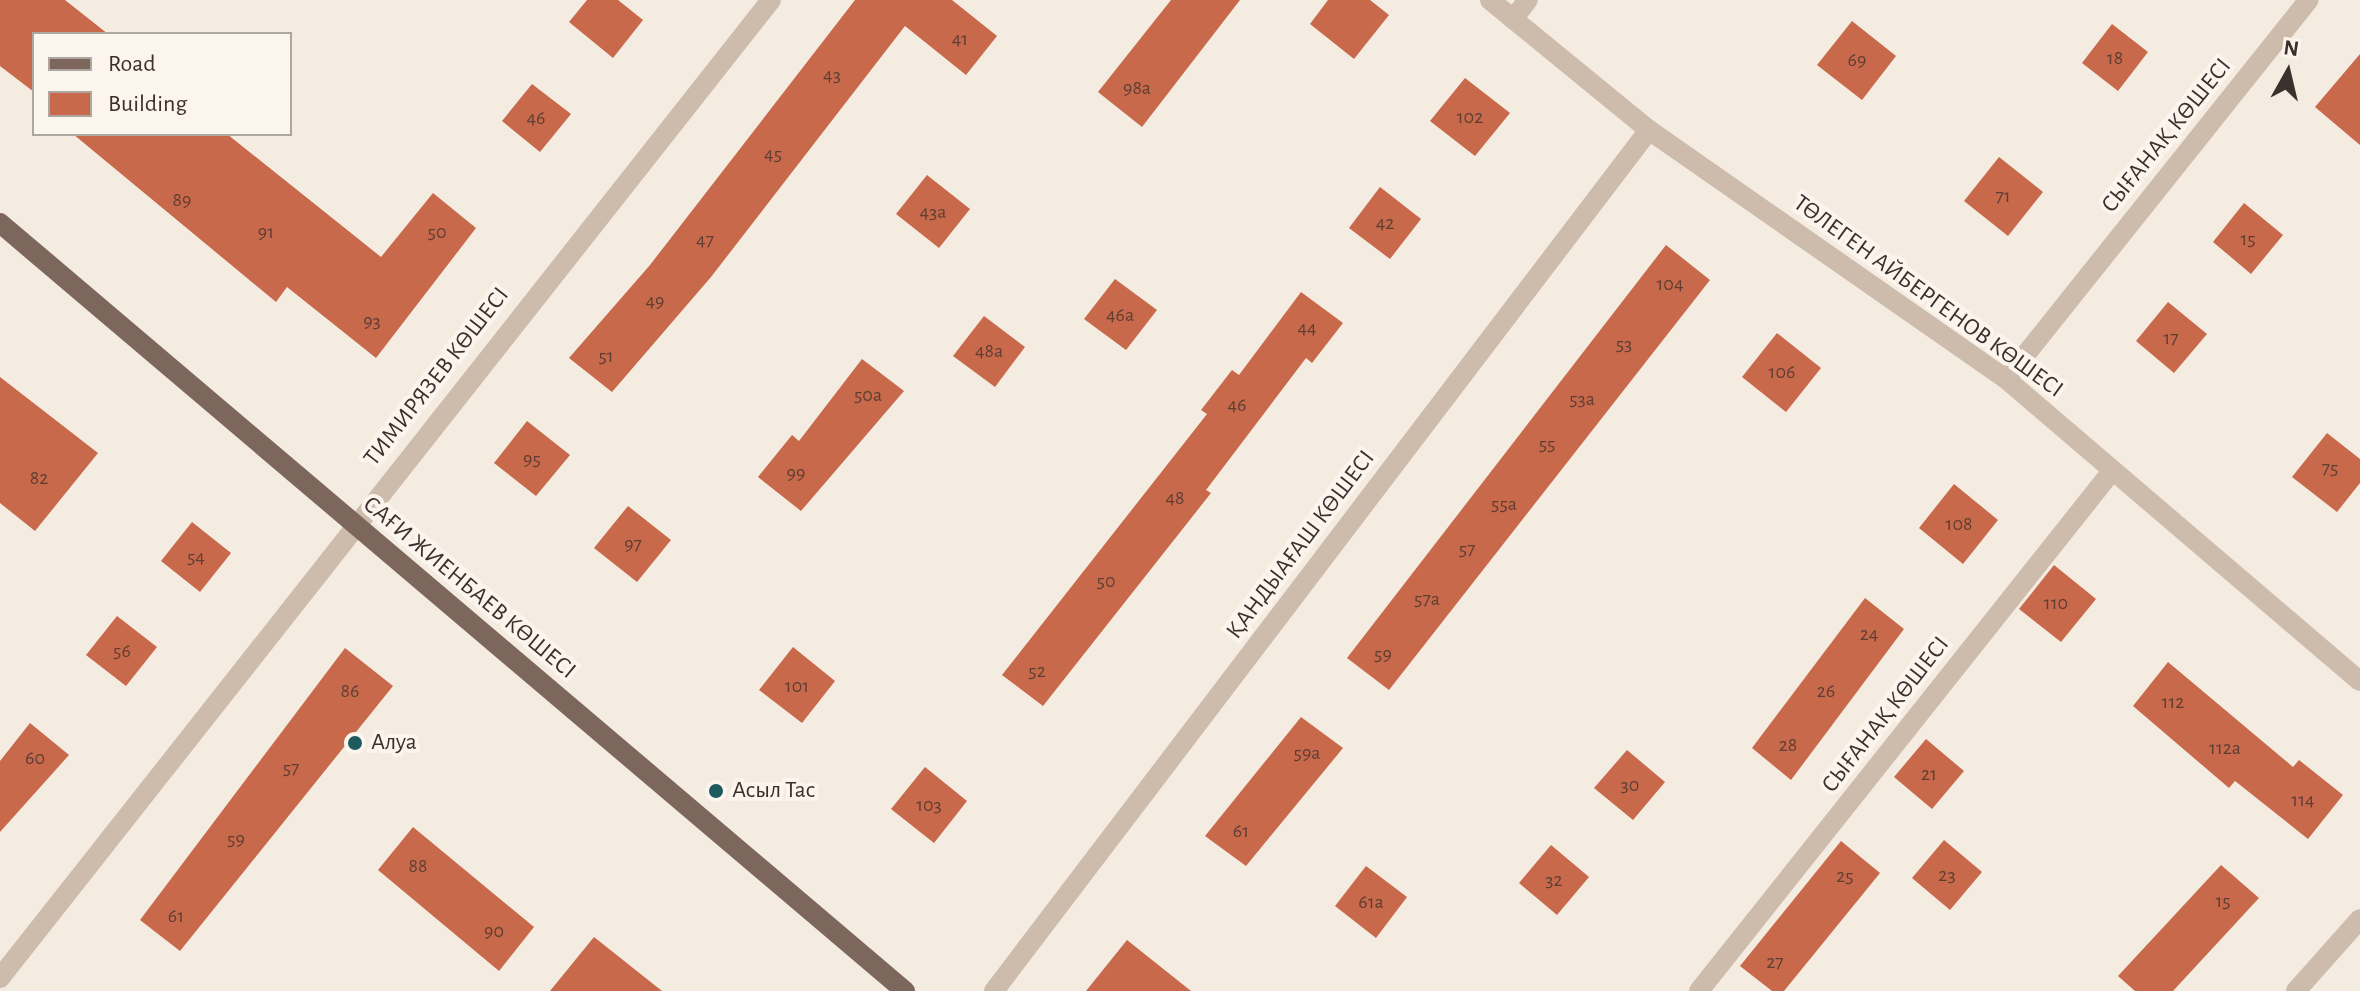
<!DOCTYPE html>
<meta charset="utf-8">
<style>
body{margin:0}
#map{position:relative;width:2360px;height:991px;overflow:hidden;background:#f4ebe1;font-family:"Alegreya Sans",sans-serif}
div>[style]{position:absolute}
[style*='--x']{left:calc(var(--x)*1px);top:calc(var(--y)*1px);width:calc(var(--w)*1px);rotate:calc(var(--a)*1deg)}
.building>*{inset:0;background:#c8694b}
.minor>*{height:20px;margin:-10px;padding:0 10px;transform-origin:10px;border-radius:10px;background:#cdbbac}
.major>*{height:20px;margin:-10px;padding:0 10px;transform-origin:10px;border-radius:10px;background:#7d675c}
.dots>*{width:22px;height:22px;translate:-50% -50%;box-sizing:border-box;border:4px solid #fbf5ee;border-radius:50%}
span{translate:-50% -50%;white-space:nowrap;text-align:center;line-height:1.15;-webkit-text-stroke:8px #fbf5ee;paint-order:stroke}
.number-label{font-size:20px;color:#5e3e33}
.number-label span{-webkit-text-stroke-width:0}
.street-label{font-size:24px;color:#3b302b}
.poi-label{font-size:24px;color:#3b302b}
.left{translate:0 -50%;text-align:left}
.legend{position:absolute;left:32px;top:32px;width:260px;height:104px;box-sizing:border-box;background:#fbf5ee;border:2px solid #aea6a0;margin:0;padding:10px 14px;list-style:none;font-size:24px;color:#3b302b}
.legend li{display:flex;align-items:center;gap:16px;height:40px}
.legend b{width:40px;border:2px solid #aea6a0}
.north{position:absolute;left:2248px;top:32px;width:80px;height:80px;-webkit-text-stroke:6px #fbf5ee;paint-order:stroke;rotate:8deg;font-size:22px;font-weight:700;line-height:32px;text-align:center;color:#3b302b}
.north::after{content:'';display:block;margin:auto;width:28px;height:36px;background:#3b302b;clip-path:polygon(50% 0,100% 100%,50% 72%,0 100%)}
</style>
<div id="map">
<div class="building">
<i style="clip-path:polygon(0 0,65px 0,108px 34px,34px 34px,34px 92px,0 66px)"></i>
<i style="clip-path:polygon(587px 0,618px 0,643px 20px,613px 58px,569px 22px)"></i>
<i style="clip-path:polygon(855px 0,952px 0,997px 36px,966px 75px,905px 26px,711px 277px,612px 392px,569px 358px,650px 265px)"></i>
<i style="clip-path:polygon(1171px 0,1240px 0,1142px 127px,1098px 92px)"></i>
<i style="clip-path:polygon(1328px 0,1370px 0,1389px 15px,1354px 59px,1310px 24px)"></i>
<i style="clip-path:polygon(1852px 21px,1896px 56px,1862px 100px,1817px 65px)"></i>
<i style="clip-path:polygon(2112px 24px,2148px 52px,2118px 91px,2082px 63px)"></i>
<i style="clip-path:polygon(2360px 54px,2360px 145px,2315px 107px)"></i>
<i style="clip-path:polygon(1465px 78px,1510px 113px,1475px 156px,1430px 121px)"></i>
<i style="clip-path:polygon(532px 84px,571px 114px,540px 152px,502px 121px)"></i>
<i style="clip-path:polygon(73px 134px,227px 134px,381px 257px,433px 193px,476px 228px,376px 358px,287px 287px,276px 302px)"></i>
<i style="clip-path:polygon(1999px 157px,2043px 192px,2008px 236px,1964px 201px)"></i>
<i style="clip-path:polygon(927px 175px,970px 209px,939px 248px,896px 214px)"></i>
<i style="clip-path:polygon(1380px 187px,1421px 219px,1390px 259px,1349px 228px)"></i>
<i style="clip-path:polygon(2244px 203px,2283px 235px,2251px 274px,2213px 242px)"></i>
<i style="clip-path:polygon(1666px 245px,1710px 280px,1389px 690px,1347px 658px)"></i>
<i style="clip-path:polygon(1115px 279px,1157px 310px,1126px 350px,1084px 319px)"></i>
<i style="clip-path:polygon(1301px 292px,1343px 323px,1312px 363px,1306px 358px,1206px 490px,1211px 493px,1043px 706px,1002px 675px,1207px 414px,1201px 410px,1232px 370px,1239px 375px)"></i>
<i style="clip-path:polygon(2168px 302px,2207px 334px,2174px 373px,2136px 341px)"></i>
<i style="clip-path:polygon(984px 316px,1025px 347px,995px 387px,953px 356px)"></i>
<i style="clip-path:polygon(1777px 333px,1821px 368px,1786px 412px,1742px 377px)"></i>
<i style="clip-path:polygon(862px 359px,904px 391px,801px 511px,758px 477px,792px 435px,799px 441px)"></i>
<i style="clip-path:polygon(0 377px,98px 453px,35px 531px,0 503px)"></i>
<i style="clip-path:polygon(527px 421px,570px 455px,536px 496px,494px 463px)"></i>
<i style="clip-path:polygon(2327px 433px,2360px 459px,2360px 483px,2337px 512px,2292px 477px)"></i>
<i style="clip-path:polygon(1954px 484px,1998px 520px,1963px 564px,1919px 528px)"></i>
<i style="clip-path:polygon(628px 506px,671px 540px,637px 582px,594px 548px)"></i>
<i style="clip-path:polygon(192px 522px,231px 553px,200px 592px,161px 561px)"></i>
<i style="clip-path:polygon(2054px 565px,2096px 599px,2061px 642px,2019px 609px)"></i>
<i style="clip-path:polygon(1865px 598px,1904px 629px,1791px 780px,1752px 748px)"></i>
<i style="clip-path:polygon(117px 616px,157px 647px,126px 686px,86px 655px)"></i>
<i style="clip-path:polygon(793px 647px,835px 681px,802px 723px,759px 690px)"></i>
<i style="clip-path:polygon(345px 648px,393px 686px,180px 951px,140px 920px)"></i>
<i style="clip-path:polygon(2168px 662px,2293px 767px,2299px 760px,2343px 795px,2308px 839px,2235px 781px,2229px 788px,2133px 706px)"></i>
<i style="clip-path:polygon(1301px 717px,1343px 748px,1246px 866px,1205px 836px)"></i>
<i style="clip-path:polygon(30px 723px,69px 755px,0 832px,0 761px)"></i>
<i style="clip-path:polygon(1926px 739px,1964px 771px,1932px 809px,1894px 777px)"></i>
<i style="clip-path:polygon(1627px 750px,1665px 782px,1633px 820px,1594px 788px)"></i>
<i style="clip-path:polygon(925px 767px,967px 801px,934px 843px,891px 809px)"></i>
<i style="clip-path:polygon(413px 827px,534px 927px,499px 971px,378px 870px)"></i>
<i style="clip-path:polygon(1944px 840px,1982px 872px,1950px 910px,1912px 878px)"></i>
<i style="clip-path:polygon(1841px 841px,1880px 873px,1784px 991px,1772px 991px,1740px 966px)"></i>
<i style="clip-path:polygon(1551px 845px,1589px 877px,1557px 915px,1519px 883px)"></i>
<i style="clip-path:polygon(2221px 865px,2259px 898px,2173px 991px,2135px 991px,2118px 976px)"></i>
<i style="clip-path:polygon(1366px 866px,1407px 897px,1376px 938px,1335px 906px)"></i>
<i style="clip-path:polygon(594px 937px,662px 991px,550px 991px)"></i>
<i style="clip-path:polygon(1127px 940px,1191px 991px,1086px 991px)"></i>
</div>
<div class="minor">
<i style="--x:1490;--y:0;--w:205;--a:39.3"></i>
<i style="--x:1649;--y:130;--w:435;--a:34.9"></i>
<i style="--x:2006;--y:379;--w:465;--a:40.5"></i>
<i style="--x:1513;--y:19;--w:24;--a:-52"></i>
<i style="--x:2006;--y:379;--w:485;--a:-51.4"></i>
<i style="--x:0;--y:978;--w:1245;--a:-51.75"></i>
<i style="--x:994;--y:991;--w:1082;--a:-52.74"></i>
<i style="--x:1699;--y:991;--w:664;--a:-51.54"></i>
<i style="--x:2296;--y:991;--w:96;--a:-48.4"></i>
</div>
<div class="major">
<i style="--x:0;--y:223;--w:1187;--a:40.32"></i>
</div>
<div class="dots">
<i style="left:355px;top:743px;background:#1f5a5e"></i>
<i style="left:716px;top:791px;background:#1f5a5e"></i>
</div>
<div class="number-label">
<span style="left:960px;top:39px">41</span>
<span style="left:2115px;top:58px">18</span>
<span style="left:1857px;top:60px">69</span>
<span style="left:832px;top:75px">43</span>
<span style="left:1137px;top:88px">98а</span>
<span style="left:1470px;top:117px">102</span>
<span style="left:536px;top:118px">46</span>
<span style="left:773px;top:154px">45</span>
<span style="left:2003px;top:196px">71</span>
<span style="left:182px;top:200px">89</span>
<span style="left:933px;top:212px">43а</span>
<span style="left:1385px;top:223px">42</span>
<span style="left:266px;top:232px">91</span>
<span style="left:437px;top:232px">50</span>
<span style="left:2248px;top:239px">15</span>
<span style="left:705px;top:240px">47</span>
<span style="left:1670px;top:284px">104</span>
<span style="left:655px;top:301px">49</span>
<span style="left:1120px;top:315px">46а</span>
<span style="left:372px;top:321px">93</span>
<span style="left:1307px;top:328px">44</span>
<span style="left:2171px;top:338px">17</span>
<span style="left:1624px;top:344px">53</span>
<span style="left:989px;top:351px">48а</span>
<span style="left:606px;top:356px">51</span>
<span style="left:1782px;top:372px">106</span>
<span style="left:868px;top:395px">50а</span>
<span style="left:1582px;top:399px">53а</span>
<span style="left:1237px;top:405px">46</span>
<span style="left:1547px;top:444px">55</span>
<span style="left:532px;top:459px">95</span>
<span style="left:2330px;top:468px">75</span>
<span style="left:796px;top:473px">99</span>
<span style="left:39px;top:478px">82</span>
<span style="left:1175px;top:498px">48</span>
<span style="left:1504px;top:504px">55а</span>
<span style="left:1959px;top:524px">108</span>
<span style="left:633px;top:544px">97</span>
<span style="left:1467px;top:549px">57</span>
<span style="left:196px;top:557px">54</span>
<span style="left:1106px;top:581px">50</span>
<span style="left:1427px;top:599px">57а</span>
<span style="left:2056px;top:603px">110</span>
<span style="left:1869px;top:634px">24</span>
<span style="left:122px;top:651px">56</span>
<span style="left:1383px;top:654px">59</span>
<span style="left:1037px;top:671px">52</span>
<span style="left:797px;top:686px">101</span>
<span style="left:350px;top:691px">86</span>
<span style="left:1826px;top:691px">26</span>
<span style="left:2173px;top:702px">112</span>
<span style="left:1788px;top:745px">28</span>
<span style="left:2225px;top:748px">112а</span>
<span style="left:1307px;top:753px">59а</span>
<span style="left:35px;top:758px">60</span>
<span style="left:291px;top:768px">57</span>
<span style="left:1929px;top:774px">21</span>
<span style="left:1630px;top:785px">30</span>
<span style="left:2303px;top:800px">114</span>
<span style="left:929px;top:805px">103</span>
<span style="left:1241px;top:831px">61</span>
<span style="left:236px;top:839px">59</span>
<span style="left:418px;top:866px">88</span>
<span style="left:1947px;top:875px">23</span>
<span style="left:1845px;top:876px">25</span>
<span style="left:1554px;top:880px">32</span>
<span style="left:2223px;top:901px">15</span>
<span style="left:1371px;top:902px">61а</span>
<span style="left:176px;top:916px">61</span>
<span style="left:494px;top:931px">90</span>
<span style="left:1775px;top:962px">27</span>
</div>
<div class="street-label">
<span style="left:2167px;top:136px;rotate:-51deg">СЫҒАНАҚ КӨШЕСІ</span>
<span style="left:1928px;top:297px;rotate:36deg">ТӨЛЕГЕН АЙБЕРГЕНОВ КӨШЕСІ</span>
<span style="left:437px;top:377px;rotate:-52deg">ТИМИРЯЗЕВ КӨШЕСІ</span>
<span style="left:1301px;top:545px;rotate:-53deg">ҚАНДЫАҒАШ КӨШЕСІ</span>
<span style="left:469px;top:588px;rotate:40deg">САҒИ ЖИЕНБАЕВ КӨШЕСІ</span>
<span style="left:1886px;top:715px;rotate:-52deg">СЫҒАНАҚ КӨШЕСІ</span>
</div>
<div class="poi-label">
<span class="left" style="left:371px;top:743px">Алуа</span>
<span class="left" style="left:732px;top:791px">Асыл Тас</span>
</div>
<ul class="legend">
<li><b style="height:10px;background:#7d675c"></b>Road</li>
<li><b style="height:22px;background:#c8694b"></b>Building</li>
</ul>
<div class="north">N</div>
</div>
